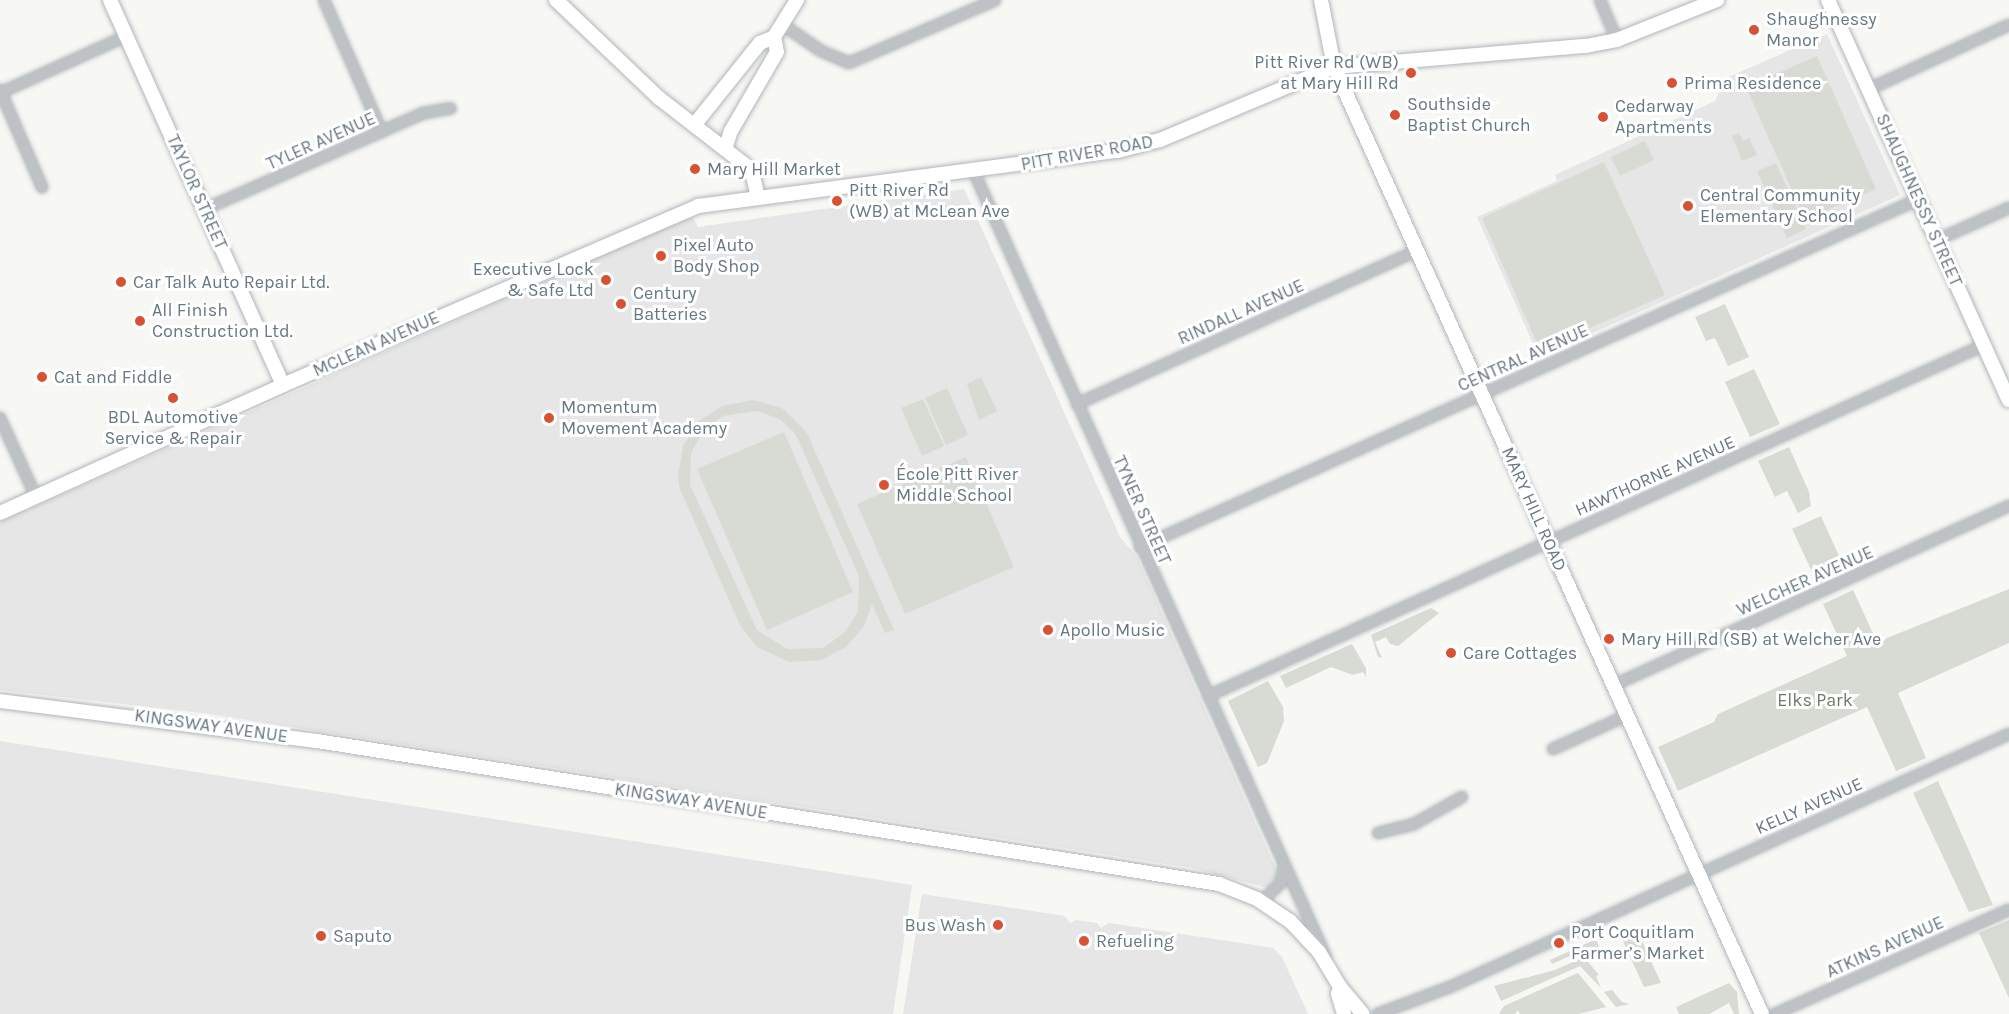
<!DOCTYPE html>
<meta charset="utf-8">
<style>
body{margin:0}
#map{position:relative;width:2009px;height:1014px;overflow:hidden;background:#f7f7f4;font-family:Karla,sans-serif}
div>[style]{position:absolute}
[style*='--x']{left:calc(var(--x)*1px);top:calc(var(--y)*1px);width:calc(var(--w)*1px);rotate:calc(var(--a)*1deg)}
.built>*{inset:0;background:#e5e6e5}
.green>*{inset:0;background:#d7dbd4}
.roads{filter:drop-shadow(0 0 2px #b0b6ba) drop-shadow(0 0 2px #b0b6ba)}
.street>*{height:10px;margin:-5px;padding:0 5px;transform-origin:5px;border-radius:5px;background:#bec2c5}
.secondary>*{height:14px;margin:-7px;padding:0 7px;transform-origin:7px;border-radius:7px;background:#fff}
.dots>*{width:16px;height:16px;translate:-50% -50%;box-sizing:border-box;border:3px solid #fff;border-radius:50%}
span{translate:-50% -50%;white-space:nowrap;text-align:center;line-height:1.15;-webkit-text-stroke:6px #fff;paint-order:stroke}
.poi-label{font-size:18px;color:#687883}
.left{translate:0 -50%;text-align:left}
.right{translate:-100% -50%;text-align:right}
.street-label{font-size:18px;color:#687883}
.park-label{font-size:18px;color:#6b7b66}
</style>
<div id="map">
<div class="built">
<i style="clip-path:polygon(1827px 34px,1900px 195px,1539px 357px,1477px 217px,1557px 181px,1555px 175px,1715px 101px,1726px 78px)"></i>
<i style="clip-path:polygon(964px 189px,1120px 537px,1137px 557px,1276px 869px,1277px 878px,1268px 888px,1192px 868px,210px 714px,0 690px,0 522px,679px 222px,693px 218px,698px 227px)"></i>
<i style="clip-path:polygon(0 741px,912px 885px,893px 1014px,0 1014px)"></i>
<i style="clip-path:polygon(922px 894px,1065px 916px,1070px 923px,1076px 920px,1097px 923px,1101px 928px,1109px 923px,1273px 948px,1282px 957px,1308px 1014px,903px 1014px)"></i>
</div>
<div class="green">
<i style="clip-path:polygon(1817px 56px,1876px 189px,1805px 220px,1746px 87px)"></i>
<i style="clip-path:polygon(1739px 133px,1743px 141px,1749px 138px,1757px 155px,1742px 161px,1732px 136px)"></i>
<i style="clip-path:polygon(1645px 141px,1654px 160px,1620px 176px,1611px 157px)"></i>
<i style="clip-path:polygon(1604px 162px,1665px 295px,1540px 350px,1482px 218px)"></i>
<i style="clip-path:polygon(1776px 163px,1806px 229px,1787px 238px,1757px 171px)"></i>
<i style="clip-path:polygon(1725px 304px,1749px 357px,1728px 366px,1715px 338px,1706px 341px,1695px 317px)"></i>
<i style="clip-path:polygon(1754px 369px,1780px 424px,1750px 437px,1725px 382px)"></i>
<i style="clip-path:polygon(981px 377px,997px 411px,979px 420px,967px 384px)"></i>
<i style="clip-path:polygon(947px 388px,968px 435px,946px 445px,925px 398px)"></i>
<i style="clip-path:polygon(923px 399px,944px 446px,922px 456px,901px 408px)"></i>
<i style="clip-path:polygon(evenodd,753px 400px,782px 408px,807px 433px,894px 630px,885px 633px,872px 604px,864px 626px,846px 647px,822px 660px,789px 662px,757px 647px,740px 625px,680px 489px,678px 476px,683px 446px,699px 421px,722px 406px,753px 400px,758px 411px,781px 420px,796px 435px,859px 576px,858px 612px,844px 633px,823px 648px,787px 649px,757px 630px,690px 485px,691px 453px,702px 433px,722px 416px,758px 411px)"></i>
<i style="clip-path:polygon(784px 432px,853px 592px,767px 630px,697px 469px)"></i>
<i style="clip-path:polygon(1789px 447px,1809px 492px,1811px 506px,1798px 513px,1787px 491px,1775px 497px,1758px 461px)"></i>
<i style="clip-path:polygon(966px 457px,1014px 567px,905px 614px,857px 504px)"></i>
<i style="clip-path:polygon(1821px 516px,1843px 565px,1815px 578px,1792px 529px)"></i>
<i style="clip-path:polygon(2009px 589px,2009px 643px,1898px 693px,1926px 758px,1896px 771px,1867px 707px,1678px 791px,1658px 747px,1714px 722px,1718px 714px,1847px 656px,1823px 604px,1853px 590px,1877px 642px)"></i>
<i style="clip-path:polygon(1431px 608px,1439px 613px,1398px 646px,1390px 644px,1386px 637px,1375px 642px,1382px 658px,1378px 657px,1371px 635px)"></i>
<i style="clip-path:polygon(1352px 644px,1366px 668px,1366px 677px,1363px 672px,1353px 675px,1331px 667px,1286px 688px,1280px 676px)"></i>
<i style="clip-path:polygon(1268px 681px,1283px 707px,1284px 721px,1267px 763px,1258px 767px,1228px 701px)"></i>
<i style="clip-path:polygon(1938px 781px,1993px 905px,1969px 912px,1913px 793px)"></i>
<i style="clip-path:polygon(2009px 920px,2009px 998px,1979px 933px)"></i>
<i style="clip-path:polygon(1638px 932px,1661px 983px,1644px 987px,1622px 939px)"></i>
<i style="clip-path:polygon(1596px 939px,1600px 949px,1589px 954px,1586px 949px,1552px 964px,1550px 960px)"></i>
<i style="clip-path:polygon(1584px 957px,1599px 975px,1596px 976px,1601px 988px,1580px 966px,1501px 1001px,1494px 986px,1555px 970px)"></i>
<i style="clip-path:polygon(1578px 973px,1606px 1007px,1579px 1014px,1520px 1014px,1518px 1010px,1515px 1014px,1499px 1014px,1504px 1006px)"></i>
<i style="clip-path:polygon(1729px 983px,1737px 992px,1739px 1014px,1734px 1014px,1729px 1003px,1709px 1014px,1679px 1014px,1676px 1007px)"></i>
<i style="clip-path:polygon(1612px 990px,1622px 1002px,1630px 1004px,1616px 1007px,1604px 992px)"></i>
</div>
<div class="roads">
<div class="street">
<i style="--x:324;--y:0;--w:144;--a:66.3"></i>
<i style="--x:1600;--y:0;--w:43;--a:67"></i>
<i style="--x:783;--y:25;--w:46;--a:34.4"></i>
<i style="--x:821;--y:51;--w:30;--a:23"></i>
<i style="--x:849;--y:63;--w:159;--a:-23.3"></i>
<i style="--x:1869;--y:89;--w:154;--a:-24.6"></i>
<i style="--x:0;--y:90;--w:106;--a:66.6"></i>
<i style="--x:0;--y:93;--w:138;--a:-24.3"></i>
<i style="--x:974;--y:172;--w:860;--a:65.85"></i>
<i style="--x:205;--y:209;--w:239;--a:-23.7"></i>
<i style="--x:424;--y:113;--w:27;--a:-10"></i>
<i style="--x:1937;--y:240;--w:79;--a:-24"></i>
<i style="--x:1077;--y:404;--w:374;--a:-24.3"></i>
<i style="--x:0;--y:418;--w:87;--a:65.5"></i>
<i style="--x:1140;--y:547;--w:853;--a:-24.07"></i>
<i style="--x:1614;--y:685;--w:434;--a:-24.4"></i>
<i style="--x:1208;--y:696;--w:852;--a:-24.34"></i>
<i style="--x:1553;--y:749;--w:82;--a:-24.4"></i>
<i style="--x:1378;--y:833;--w:37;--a:-14"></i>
<i style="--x:1414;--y:824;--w:55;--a:-29.4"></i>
<i style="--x:1261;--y:902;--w:28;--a:-44"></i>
<i style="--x:1281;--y:883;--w:19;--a:-81"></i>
<i style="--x:1378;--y:1014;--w:77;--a:-20.6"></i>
<i style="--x:1450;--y:987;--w:614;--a:-24.35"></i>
<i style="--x:1775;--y:1014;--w:256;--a:-24"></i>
</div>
<div class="secondary">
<i style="--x:110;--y:0;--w:422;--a:65.8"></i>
<i style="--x:556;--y:0;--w:142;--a:43.6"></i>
<i style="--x:659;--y:98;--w:108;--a:37.8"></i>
<i style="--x:744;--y:164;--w:15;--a:53"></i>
<i style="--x:753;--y:176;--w:22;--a:77"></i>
<i style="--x:1321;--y:0;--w:68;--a:79"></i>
<i style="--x:1334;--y:67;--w:1039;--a:65.68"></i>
<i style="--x:1828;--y:0;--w:439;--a:65.7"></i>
<i style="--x:695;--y:124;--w:104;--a:-51.3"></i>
<i style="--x:760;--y:43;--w:15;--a:-23"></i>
<i style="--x:774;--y:37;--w:44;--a:-58.1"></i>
<i style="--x:725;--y:149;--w:19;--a:-72"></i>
<i style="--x:731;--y:131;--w:91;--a:-59.8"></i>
<i style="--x:777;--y:52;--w:15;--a:-101"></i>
<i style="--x:0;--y:513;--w:311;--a:-24.3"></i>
<i style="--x:283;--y:385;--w:452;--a:-23.3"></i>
<i style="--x:698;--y:206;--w:424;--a:-7.5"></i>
<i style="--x:1118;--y:151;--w:43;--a:-14.7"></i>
<i style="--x:1160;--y:140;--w:189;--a:-22.8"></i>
<i style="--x:1334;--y:67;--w:253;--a:-4.8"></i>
<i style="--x:1586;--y:46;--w:32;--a:-11"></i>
<i style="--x:1617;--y:40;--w:108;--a:-21.8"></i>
<i style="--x:0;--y:701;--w:320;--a:7.2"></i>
<i style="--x:317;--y:741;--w:913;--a:9.01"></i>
<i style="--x:1219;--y:884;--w:41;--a:21.5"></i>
<i style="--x:1257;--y:899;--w:40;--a:34"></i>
<i style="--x:1290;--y:921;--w:42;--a:46.9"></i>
<i style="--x:1319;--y:952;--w:41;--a:59"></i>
<i style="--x:1340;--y:987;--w:35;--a:50"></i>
<i style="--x:1340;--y:987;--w:7;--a:106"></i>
<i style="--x:1338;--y:994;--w:21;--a:73"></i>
</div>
</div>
<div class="dots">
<i style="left:1754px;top:30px;background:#d75234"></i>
<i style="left:1411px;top:73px;background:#d75234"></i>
<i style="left:1672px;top:83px;background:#d75234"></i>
<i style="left:1395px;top:115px;background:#d75234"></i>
<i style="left:1603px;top:117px;background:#d75234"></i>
<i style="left:695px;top:169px;background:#d75234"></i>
<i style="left:837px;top:201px;background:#d75234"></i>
<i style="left:1688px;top:206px;background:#d75234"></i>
<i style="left:661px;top:256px;background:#d75234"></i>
<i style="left:606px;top:280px;background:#d75234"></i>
<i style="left:121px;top:282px;background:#d75234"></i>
<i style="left:621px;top:304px;background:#d75234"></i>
<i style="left:140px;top:321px;background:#d75234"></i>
<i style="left:42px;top:377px;background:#d75234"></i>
<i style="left:173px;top:398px;background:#d75234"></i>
<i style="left:549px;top:418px;background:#d75234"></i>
<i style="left:884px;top:485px;background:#d75234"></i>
<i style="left:1048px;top:630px;background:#d75234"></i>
<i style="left:1609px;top:639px;background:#d75234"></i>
<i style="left:1451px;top:653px;background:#d75234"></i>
<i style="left:998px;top:925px;background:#d75234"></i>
<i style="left:321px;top:936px;background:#d75234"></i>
<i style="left:1084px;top:941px;background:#d75234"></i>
<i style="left:1559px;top:943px;background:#d75234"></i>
</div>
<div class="poi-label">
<span class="left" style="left:1766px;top:30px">Shaughnessy<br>Manor</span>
<span class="right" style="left:1399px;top:73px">Pitt River Rd (WB)<br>at Mary Hill Rd</span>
<span class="left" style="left:1684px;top:83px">Prima Residence</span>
<span class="left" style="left:1407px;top:115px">Southside<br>Baptist Church</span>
<span class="left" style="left:1615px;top:117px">Cedarway<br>Apartments</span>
<span class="left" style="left:707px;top:169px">Mary Hill Market</span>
<span class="left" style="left:849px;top:201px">Pitt River Rd<br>(WB) at McLean Ave</span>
<span class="left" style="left:1700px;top:206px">Central Community<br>Elementary School</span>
<span class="left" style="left:673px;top:256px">Pixel Auto<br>Body Shop</span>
<span class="right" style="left:594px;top:280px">Executive Lock<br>&amp; Safe Ltd</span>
<span class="left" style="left:133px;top:282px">Car Talk Auto Repair Ltd.</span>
<span class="left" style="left:633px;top:304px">Century<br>Batteries</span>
<span class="left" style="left:152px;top:321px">All Finish<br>Construction Ltd.</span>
<span class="left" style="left:54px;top:377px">Cat and Fiddle</span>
<span class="left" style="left:561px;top:418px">Momentum<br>Movement Academy</span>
<span style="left:173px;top:428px">BDL Automotive<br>Service &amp; Repair</span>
<span class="left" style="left:896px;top:485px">École Pitt River<br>Middle School</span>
<span class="left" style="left:1060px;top:630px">Apollo Music</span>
<span class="left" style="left:1621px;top:639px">Mary Hill Rd (SB) at Welcher Ave</span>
<span class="left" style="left:1463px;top:653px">Care Cottages</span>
<span class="right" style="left:986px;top:925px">Bus Wash</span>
<span class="left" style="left:1571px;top:943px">Port Coquitlam<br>Farmer’s Market</span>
<span class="left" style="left:333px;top:936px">Saputo</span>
<span class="left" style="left:1096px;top:941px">Refueling</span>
</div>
<div class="street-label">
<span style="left:321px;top:141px;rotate:-24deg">TYLER AVENUE</span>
<span style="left:1087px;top:153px;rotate:-10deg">PITT RIVER ROAD</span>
<span style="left:197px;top:192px;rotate:66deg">TAYLOR STREET</span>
<span style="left:1919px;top:200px;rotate:66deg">SHAUGHNESSY STREET</span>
<span style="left:1241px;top:312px;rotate:-24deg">RINDALL AVENUE</span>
<span style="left:376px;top:344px;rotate:-24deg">MCLEAN AVENUE</span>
<span style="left:1523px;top:358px;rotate:-24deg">CENTRAL AVENUE</span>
<span style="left:1655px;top:476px;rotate:-24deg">HAWTHORNE AVENUE</span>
<span style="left:1534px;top:509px;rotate:66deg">MARY HILL ROAD</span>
<span style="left:1142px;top:510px;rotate:66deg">TYNER STREET</span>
<span style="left:1805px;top:581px;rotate:-24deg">WELCHER AVENUE</span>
<span style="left:211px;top:726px;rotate:8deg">KINGSWAY AVENUE</span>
<span style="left:691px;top:801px;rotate:9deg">KINGSWAY AVENUE</span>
<span style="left:1809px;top:806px;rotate:-24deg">KELLY AVENUE</span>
<span style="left:1885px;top:947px;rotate:-24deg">ATKINS AVENUE</span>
</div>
<div class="park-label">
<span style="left:1815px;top:700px">Elks Park</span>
</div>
</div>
